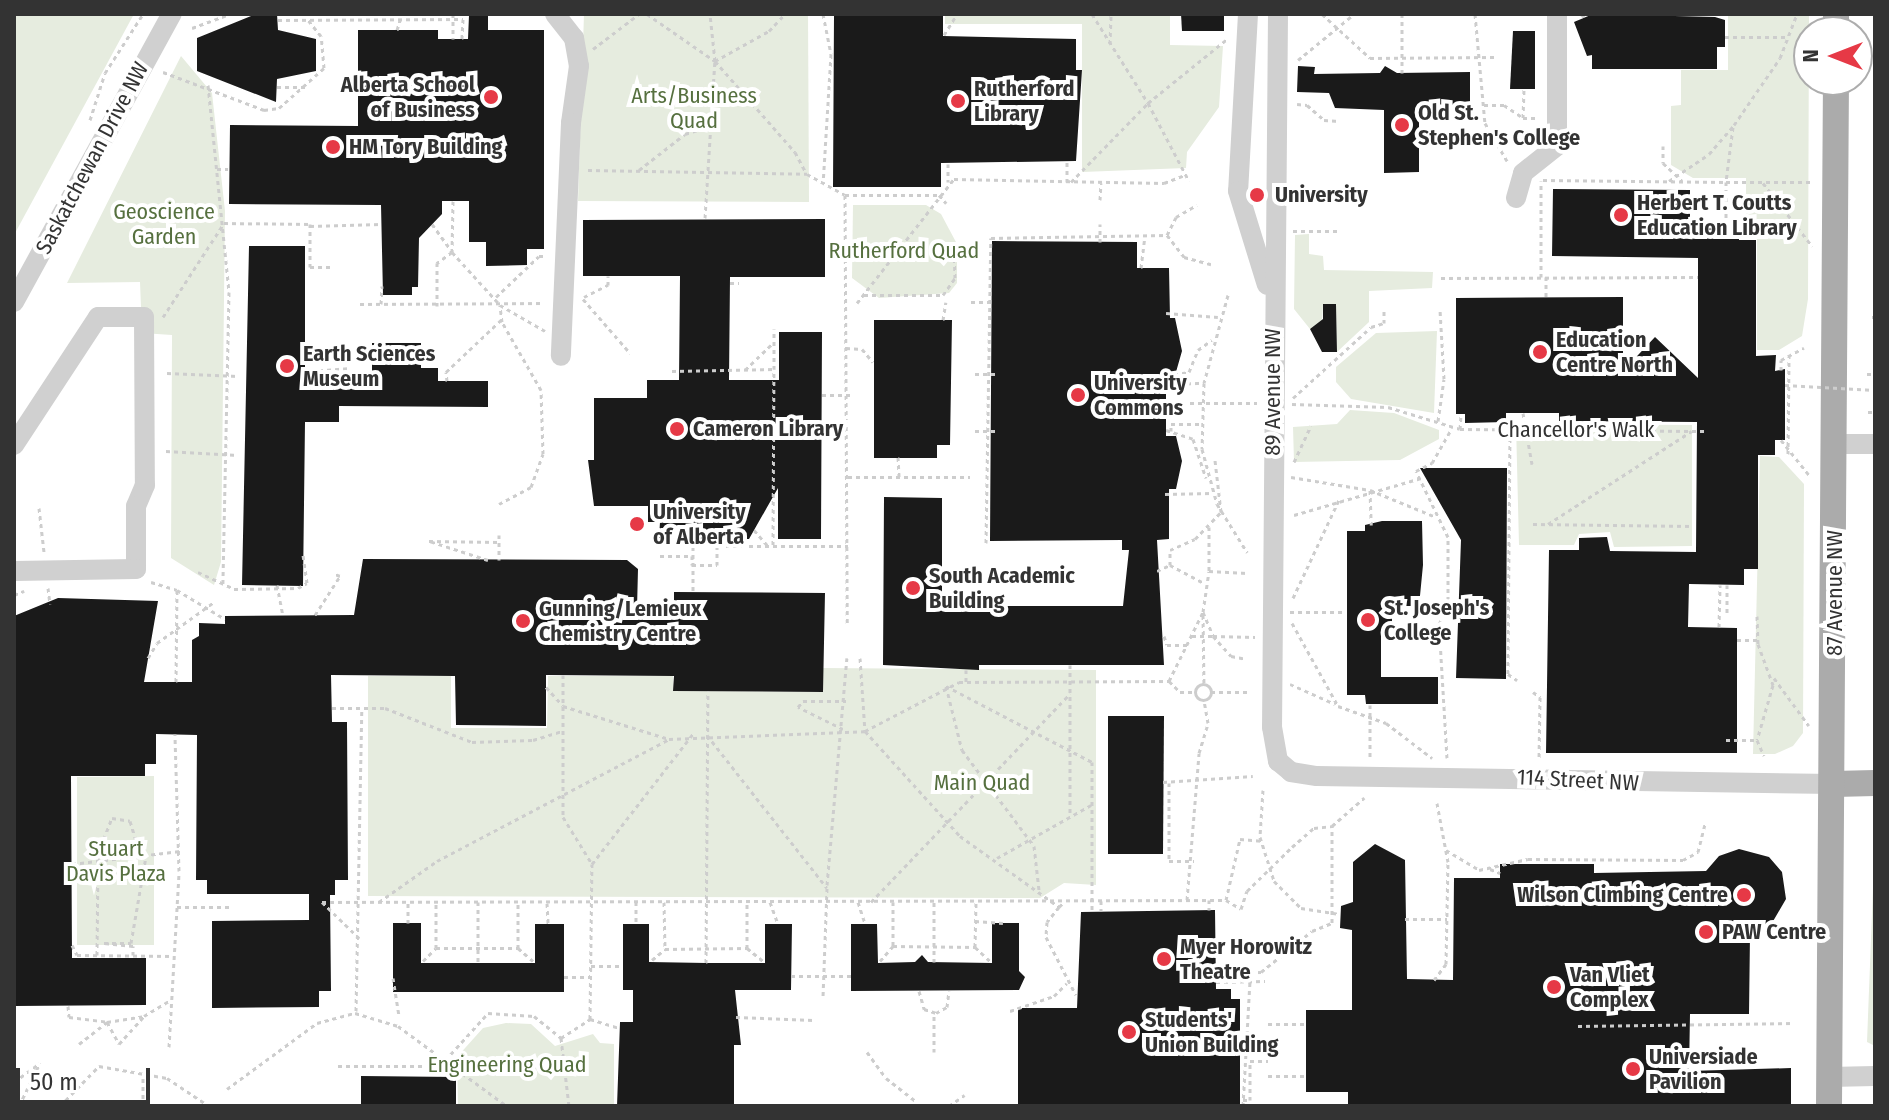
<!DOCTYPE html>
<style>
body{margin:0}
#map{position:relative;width:1889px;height:1120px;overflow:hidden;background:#fff;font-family:"Fira Sans Condensed",sans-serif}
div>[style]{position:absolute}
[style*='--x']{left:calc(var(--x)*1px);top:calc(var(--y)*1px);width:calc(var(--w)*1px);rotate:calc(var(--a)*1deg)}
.green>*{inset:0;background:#e6ecdf}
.building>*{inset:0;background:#1a1a1a}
.path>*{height:3px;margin-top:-1.5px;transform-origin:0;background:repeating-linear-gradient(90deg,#cdcdcd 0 4px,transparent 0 8px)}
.path>.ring{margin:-1.5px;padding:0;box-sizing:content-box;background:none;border:3px solid #cdcdcd;border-radius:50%}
.minor>*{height:20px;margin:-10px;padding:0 10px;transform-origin:10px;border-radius:10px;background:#d0d0d0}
.major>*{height:26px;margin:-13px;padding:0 13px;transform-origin:13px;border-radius:13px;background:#ababab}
.path-bridge>*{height:3px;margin-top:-1.5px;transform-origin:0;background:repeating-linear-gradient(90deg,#cdcdcd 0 4px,transparent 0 8px)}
.dots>*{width:22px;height:22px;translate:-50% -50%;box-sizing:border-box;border:4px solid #fff;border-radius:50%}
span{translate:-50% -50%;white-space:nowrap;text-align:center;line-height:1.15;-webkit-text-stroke:8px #fff;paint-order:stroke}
.poi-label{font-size:22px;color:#333;font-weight:700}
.right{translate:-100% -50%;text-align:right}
.left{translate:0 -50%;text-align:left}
.park-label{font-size:22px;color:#56703f}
.street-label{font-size:22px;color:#333}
.frame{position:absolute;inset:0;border:16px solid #333;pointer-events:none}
.north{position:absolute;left:1793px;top:16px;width:80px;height:80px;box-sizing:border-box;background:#fff;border:2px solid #adadad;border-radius:50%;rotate:270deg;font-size:22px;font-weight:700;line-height:32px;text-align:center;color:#333}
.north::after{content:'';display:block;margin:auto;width:28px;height:36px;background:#e63946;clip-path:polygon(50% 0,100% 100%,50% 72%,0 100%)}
.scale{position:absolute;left:16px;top:1068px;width:134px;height:36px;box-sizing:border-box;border:4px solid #333;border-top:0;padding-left:10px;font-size:24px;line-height:28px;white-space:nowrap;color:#333;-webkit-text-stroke:6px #fff;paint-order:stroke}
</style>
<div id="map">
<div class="green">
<i style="clip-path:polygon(14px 14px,134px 14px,14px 235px)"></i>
<i style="clip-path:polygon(584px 14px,808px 14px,809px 202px,578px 201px)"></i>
<i style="clip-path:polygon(945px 14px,1170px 14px,1170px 45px,1223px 46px,1219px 107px,1187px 152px,1186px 168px,1082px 172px,1082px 24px,945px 24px)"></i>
<i style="clip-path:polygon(1630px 14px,1809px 14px,1808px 299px,1802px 336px,1779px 350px,1757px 350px,1757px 235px,1746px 235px,1746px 178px,1693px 178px,1671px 165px,1671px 106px,1681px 105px,1681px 70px,1728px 70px,1728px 15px)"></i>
<i style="clip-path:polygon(181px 56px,212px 93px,225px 211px,221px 562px,214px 585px,171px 558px,172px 335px,142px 333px,140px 282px,67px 283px)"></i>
<i style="clip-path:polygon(853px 205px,926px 205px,941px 214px,957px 244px,957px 283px,949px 293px,879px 298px,852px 278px)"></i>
<i style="clip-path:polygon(1309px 234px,1309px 254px,1323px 256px,1324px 270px,1433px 272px,1432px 288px,1369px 291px,1369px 322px,1337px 352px,1336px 304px,1323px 304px,1322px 322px,1310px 329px,1294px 309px,1295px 235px)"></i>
<i style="clip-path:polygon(1437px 331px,1434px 413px,1351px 399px,1336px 382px,1336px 367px,1376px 333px)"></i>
<i style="clip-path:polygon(1350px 410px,1394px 413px,1439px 430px,1439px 439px,1400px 460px,1294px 462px,1293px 427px,1337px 424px)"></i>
<i style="clip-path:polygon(1516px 424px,1692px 425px,1692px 546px,1614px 547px,1610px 532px,1579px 534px,1574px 545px,1519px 545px)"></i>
<i style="clip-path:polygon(1760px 456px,1779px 457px,1804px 484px,1803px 733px,1793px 746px,1775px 754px,1753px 754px)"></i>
<i style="clip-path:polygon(823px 668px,1096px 670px,1096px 885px,1064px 883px,1040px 898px,368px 896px,368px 676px,451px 676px,451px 728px,547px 728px,548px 676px,673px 676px,674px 691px,822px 692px)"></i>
<i style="clip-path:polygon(154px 776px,154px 945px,77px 945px,77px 777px)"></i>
<i style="clip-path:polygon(1875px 836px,1875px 1046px,1867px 1042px)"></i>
<i style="clip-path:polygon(506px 1023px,531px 1024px,555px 1046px,593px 1034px,600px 1043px,614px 1044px,614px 1106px,458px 1106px,457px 1057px,483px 1028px)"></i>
</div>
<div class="building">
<i style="clip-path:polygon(256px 14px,277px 14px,278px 30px,316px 39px,316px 71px,277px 79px,276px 102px,197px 71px,197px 38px)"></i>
<i style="clip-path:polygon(834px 14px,943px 14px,943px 36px,1076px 39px,1076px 70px,1082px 70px,1076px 161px,941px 163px,941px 187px,833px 187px)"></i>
<i style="clip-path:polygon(1181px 14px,1224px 14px,1224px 31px,1182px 31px)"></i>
<i style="clip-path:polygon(1593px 14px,1715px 17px,1725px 20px,1725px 47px,1717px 47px,1717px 69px,1592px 69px,1592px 55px,1587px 56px,1574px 22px)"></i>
<i style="clip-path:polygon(469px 15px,488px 15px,488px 30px,544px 30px,544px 249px,527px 249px,527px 265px,486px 266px,486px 242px,469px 242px,469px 201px,442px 201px,442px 214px,419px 238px,418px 287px,412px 287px,412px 295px,383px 295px,381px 205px,229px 204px,230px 125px,358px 126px,358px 30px,438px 30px,438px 39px,468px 39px)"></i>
<i style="clip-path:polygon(1513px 31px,1535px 31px,1535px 89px,1510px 89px)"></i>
<i style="clip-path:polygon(1298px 66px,1315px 67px,1314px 74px,1380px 73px,1385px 66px,1397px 73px,1470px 72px,1470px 105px,1419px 105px,1419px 172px,1384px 173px,1384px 110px,1335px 108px,1329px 93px,1297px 92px)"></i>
<i style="clip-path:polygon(1553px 189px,1690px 190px,1690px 223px,1739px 224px,1739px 240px,1756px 240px,1756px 356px,1776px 355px,1775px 371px,1785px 369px,1785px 440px,1775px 440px,1775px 455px,1758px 455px,1758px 569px,1744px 569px,1744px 585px,1689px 584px,1688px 627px,1737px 628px,1737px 753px,1546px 753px,1549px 550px,1579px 550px,1579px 538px,1607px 537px,1610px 551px,1696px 552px,1697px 422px,1559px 421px,1559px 413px,1506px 413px,1506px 422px,1465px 423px,1465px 414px,1456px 414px,1456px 298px,1623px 297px,1623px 371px,1655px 337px,1698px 378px,1698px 258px,1552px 256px)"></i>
<i style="clip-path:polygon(825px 219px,825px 277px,730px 277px,729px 380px,779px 380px,779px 332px,822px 332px,821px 539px,778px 539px,778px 488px,749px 539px,659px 538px,660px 522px,648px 522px,648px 506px,594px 506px,588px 460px,594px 460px,594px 398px,647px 398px,647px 380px,679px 380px,680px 276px,583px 276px,583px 220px)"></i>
<i style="clip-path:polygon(992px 241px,1137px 242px,1137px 268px,1169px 268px,1170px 318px,1175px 318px,1182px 351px,1176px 372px,1166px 372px,1166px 436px,1176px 436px,1182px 461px,1176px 489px,1169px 489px,1169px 539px,1157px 540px,1164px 665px,979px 665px,979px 670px,883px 665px,884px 497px,942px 498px,942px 606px,1123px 606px,1129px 550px,1122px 550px,1122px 540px,990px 541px)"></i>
<i style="clip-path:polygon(249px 246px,305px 246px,305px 371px,340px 372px,339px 383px,372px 381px,372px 343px,421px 343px,421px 368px,438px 368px,438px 381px,488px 381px,488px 407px,339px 406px,339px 422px,305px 422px,303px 586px,242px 585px)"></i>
<i style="clip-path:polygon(1323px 304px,1336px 304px,1337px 352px,1322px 352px,1310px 329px,1323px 319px)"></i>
<i style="clip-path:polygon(874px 320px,952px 320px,950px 445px,937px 445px,937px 458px,874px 458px)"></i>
<i style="clip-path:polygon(1420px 468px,1507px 468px,1506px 679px,1456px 678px,1461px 540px)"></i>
<i style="clip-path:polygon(1382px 521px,1422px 521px,1423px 565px,1419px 606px,1392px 606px,1392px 629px,1381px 629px,1381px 677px,1438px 677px,1438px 704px,1366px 704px,1365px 695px,1347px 695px,1347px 531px,1365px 531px,1365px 525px)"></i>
<i style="clip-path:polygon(363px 559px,627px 560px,638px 569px,637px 609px,674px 609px,674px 592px,825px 593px,823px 692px,673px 691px,674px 676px,546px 675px,546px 726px,456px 725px,455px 676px,331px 675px,332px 722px,347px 722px,348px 880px,335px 880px,335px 895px,330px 895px,331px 991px,319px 991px,319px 1007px,212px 1008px,212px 921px,309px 920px,309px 894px,207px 894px,207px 880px,196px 880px,197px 735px,156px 734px,156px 764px,145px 764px,145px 776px,71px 776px,72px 958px,146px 958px,146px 1005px,14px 1006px,14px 616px,58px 598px,158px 601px,144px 682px,192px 682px,192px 640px,199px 636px,199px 623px,225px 624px,225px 616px,354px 615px)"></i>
<i style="clip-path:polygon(1108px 716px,1164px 716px,1163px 854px,1108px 854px)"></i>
<i style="clip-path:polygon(1375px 844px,1405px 860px,1407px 979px,1453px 980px,1454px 878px,1500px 878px,1500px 864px,1594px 864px,1594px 873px,1706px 871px,1719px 856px,1739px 849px,1769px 857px,1782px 872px,1786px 899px,1772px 923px,1750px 934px,1749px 1014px,1690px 1014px,1689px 1071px,1791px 1068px,1791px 1106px,1348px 1106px,1348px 1092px,1306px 1092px,1306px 1010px,1352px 1010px,1352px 930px,1340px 928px,1341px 906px,1353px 902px,1353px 862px)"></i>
<i style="clip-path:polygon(1215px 910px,1216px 989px,1231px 989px,1231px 999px,1240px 999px,1240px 1106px,1018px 1106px,1018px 1008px,1077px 1008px,1081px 912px)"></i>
<i style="clip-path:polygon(393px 923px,421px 923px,421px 963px,535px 963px,535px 924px,564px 924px,564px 992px,393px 992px)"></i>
<i style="clip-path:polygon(992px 923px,1019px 923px,1019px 971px,1025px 977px,1019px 990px,851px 991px,851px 924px,877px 924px,878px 963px,915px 962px,922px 955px,928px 962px,992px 963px)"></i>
<i style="clip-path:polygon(623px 924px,649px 924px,649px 962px,706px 963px,765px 963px,765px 924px,792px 924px,791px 990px,735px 990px,741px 1045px,734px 1045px,734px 1106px,617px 1106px,620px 1022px,633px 1022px,633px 990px,623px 990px)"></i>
<i style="clip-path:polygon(361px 1076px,456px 1077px,456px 1106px,361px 1106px)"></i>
</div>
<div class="path">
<i style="--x:647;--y:14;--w:83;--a:34.7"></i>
<i style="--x:715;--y:61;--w:121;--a:48.7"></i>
<i style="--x:795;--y:152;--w:24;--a:62"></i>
<i style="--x:823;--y:14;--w:41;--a:78.7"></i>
<i style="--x:831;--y:54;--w:129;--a:93.5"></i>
<i style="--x:1092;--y:14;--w:105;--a:57.8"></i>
<i style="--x:1148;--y:103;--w:102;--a:-39"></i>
<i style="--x:1322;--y:14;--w:65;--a:42.5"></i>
<i style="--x:1370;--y:58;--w:124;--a:-0.5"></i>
<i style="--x:1475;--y:14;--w:109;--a:84.8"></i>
<i style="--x:1485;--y:123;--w:44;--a:59.9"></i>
<i style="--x:1581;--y:14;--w:6;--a:45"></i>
<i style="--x:278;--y:20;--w:185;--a:-0.3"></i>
<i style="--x:463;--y:19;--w:20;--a:93"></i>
<i style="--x:192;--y:28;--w:40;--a:-20.2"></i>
<i style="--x:397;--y:30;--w:17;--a:-73"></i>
<i style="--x:944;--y:35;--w:25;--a:-58"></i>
<i style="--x:1725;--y:37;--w:64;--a:0"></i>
<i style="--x:1110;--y:44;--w:30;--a:-88"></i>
<i style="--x:593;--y:49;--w:58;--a:-37.3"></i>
<i style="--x:1874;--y:58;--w:1;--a:0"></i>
<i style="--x:1298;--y:60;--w:72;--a:-39.4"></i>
<i style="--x:715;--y:61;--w:62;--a:-29.1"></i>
<i style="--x:769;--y:31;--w:23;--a:-47"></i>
<i style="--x:163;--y:72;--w:108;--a:20.6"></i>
<i style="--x:264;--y:110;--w:15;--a:-8"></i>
<i style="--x:279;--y:108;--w:60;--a:-41.6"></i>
<i style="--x:324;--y:68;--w:32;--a:-95"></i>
<i style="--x:321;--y:36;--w:22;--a:-129"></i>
<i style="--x:1402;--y:73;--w:59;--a:-90"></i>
<i style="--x:208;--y:85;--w:208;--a:84.2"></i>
<i style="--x:229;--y:292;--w:293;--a:91.2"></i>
<i style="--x:277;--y:87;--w:30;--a:0"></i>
<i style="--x:1297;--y:104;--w:10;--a:6"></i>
<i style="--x:1307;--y:105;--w:23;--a:41"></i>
<i style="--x:1324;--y:120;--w:15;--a:4"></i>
<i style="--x:1484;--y:105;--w:20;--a:0"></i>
<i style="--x:1504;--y:105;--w:23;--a:34"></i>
<i style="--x:1523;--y:118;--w:29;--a:-88"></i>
<i style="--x:1523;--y:118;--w:16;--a:0"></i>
<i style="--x:90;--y:120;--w:49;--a:-72.3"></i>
<i style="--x:105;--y:73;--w:70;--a:-57.2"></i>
<i style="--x:1733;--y:127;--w:55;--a:97.3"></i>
<i style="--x:1726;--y:182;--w:86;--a:0"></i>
<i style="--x:1663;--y:146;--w:17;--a:90"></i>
<i style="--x:1663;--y:163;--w:26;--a:43"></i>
<i style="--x:948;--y:164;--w:18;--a:90"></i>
<i style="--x:217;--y:169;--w:11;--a:0"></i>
<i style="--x:588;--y:170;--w:219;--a:1"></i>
<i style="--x:807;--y:174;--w:43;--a:28.9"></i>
<i style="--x:845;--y:195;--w:94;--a:0"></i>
<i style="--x:939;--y:195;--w:11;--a:49"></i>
<i style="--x:639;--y:170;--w:58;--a:-38"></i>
<i style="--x:685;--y:134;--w:22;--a:-18"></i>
<i style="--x:1543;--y:180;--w:183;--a:0.6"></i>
<i style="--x:1726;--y:182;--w:42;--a:90"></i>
<i style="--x:1669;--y:181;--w:48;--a:-34"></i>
<i style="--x:1709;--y:154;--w:38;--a:-49"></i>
<i style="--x:1734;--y:125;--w:81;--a:-55.5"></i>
<i style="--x:1780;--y:58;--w:47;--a:-68.9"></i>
<i style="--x:1067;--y:182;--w:21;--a:-90"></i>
<i style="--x:1071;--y:182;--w:110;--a:-45.7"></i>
<i style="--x:1148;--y:103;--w:88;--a:62.3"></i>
<i style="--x:1763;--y:183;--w:80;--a:52.1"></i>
<i style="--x:845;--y:195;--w:431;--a:89.7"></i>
<i style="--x:1100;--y:200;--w:17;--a:-87"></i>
<i style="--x:453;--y:201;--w:51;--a:91.1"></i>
<i style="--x:452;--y:252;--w:72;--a:47.8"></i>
<i style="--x:500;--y:305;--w:52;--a:30"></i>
<i style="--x:705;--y:218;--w:157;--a:-86.4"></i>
<i style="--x:715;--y:61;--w:47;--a:-96.1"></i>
<i style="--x:432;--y:224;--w:34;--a:54"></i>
<i style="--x:452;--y:252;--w:19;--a:144"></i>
<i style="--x:437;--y:263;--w:43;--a:90"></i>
<i style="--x:310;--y:226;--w:71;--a:-1.6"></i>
<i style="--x:1293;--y:231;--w:45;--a:0"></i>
<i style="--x:1167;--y:235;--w:20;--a:-63"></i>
<i style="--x:1176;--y:217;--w:24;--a:-30"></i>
<i style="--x:1100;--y:242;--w:18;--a:-90"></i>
<i style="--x:1141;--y:268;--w:32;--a:-83"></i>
<i style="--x:1541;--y:277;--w:96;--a:-90"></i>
<i style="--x:1546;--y:277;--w:21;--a:90"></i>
<i style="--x:1441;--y:278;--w:257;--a:-0.2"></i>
<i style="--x:730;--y:283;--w:9;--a:0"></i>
<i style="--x:864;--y:295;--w:79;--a:0"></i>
<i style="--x:943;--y:295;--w:21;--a:-55"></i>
<i style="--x:955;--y:278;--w:33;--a:-92"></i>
<i style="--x:1228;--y:295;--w:91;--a:105.3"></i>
<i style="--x:1204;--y:383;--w:66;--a:91.7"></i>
<i style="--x:1202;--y:449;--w:57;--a:74.7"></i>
<i style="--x:1217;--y:504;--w:57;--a:58"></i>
<i style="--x:496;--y:297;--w:59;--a:-43.6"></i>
<i style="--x:539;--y:256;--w:8;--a:0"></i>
<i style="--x:584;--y:297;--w:27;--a:-27"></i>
<i style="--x:608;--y:285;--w:9;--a:-90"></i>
<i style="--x:583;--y:299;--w:72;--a:49"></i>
<i style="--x:971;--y:302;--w:21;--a:0"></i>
<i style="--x:857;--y:303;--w:157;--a:-52"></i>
<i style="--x:954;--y:179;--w:210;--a:1.1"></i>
<i style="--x:1164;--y:183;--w:22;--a:-21"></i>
<i style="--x:360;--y:304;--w:184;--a:-0.3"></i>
<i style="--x:381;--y:304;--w:18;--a:-87"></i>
<i style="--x:1166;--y:313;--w:52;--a:4.4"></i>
<i style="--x:163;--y:317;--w:112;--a:-57"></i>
<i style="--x:224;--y:223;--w:86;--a:0.7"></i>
<i style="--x:310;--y:224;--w:43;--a:90"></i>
<i style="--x:310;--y:267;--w:22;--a:0"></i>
<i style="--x:1872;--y:317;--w:3;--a:0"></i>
<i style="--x:943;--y:320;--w:18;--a:-81"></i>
<i style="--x:846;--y:348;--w:16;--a:4"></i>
<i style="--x:862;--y:349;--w:17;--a:50"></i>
<i style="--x:745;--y:370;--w:40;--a:-44"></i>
<i style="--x:1781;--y:370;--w:10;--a:-90"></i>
<i style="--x:1781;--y:360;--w:26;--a:-28"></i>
<i style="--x:311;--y:371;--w:40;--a:-4.3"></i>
<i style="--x:672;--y:371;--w:102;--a:-1.1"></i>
<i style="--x:774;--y:369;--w:40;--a:-90"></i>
<i style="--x:167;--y:373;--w:71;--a:2.4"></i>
<i style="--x:975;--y:374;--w:23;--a:0"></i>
<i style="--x:1867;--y:374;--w:8;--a:0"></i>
<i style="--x:1166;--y:376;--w:23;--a:-10"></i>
<i style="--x:1189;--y:372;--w:24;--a:-68"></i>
<i style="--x:1198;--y:350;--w:17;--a:-36"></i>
<i style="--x:1171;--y:377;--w:7;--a:90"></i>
<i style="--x:1171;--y:384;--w:33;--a:-2"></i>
<i style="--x:447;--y:381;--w:9;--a:-96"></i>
<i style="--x:446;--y:372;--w:76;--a:-43.4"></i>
<i style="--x:822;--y:395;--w:28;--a:0"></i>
<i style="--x:1293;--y:398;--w:105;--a:-42.3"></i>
<i style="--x:1371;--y:327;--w:14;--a:-17"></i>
<i style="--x:1384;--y:323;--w:12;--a:-90"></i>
<i style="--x:1166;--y:403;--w:91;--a:0"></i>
<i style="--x:1292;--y:404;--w:96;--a:1.8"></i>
<i style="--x:1388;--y:407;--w:75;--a:17"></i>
<i style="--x:1460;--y:429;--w:232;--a:0.5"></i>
<i style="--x:1868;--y:412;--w:7;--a:0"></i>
<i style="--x:1523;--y:413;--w:52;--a:80"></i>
<i style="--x:1438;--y:421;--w:42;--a:-81.9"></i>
<i style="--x:1444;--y:379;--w:69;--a:-93.3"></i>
<i style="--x:1460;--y:429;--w:15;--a:-86"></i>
<i style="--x:1166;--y:430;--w:28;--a:18"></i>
<i style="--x:1193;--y:439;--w:41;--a:71.6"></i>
<i style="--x:1510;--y:430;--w:244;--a:90.5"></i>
<i style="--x:1508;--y:674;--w:11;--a:34"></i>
<i style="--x:975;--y:431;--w:22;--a:0"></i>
<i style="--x:1171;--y:431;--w:7;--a:-90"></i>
<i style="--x:1171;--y:424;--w:31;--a:0"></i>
<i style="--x:1781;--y:440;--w:45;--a:51.3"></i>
<i style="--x:166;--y:451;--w:72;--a:3.2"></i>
<i style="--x:1788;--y:454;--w:98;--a:-89.4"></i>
<i style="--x:898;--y:457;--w:20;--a:87"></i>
<i style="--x:1294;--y:462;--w:40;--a:-65"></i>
<i style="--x:848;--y:477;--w:122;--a:0"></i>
<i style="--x:1291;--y:477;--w:80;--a:9.3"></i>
<i style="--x:1370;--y:490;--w:71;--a:22.2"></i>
<i style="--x:1370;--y:490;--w:35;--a:88"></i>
<i style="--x:1165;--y:494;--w:47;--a:-1.2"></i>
<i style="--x:499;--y:504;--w:36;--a:-28"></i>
<i style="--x:531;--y:487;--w:35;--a:-70"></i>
<i style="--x:543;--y:454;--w:64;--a:-91.8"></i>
<i style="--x:541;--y:390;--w:78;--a:-119.8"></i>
<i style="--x:502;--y:322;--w:17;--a:-97"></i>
<i style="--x:39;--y:508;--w:44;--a:83.5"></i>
<i style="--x:1294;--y:515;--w:136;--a:-16.2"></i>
<i style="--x:1533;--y:524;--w:159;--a:0.7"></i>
<i style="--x:1548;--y:524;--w:171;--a:-32.9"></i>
<i style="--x:1692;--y:431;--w:15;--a:0"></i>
<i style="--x:1209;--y:527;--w:44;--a:90"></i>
<i style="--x:754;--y:530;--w:20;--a:49"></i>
<i style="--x:499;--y:535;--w:25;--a:90"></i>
<i style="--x:986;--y:543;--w:305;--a:-89.1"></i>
<i style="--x:991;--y:238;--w:176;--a:-1"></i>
<i style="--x:1167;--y:235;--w:28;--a:52"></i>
<i style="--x:1184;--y:257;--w:28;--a:15"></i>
<i style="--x:773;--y:545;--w:176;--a:-89.7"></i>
<i style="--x:660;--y:556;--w:32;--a:0"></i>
<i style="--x:692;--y:556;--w:9;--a:90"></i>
<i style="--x:692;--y:565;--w:25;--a:0"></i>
<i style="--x:717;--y:565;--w:19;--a:-90"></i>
<i style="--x:717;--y:546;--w:131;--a:0"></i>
<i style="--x:488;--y:560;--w:62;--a:-162.1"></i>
<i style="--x:429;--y:541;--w:70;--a:0.8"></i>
<i style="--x:1170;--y:565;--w:38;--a:28"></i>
<i style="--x:1157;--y:571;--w:14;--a:-25"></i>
<i style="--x:1170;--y:565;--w:15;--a:-90"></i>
<i style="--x:1170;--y:550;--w:27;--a:-24"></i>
<i style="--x:1195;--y:539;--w:37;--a:-46"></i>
<i style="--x:1221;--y:512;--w:52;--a:-96.6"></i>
<i style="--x:198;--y:572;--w:40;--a:25"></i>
<i style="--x:234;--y:589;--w:64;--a:-0.9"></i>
<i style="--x:298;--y:588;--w:10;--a:-29"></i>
<i style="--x:307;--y:583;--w:30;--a:-98"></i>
<i style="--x:151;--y:582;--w:27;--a:17"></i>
<i style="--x:177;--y:590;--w:56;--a:31.1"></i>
<i style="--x:1727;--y:585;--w:31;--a:90"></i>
<i style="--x:48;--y:588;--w:16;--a:83"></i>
<i style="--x:14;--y:595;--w:11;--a:-22"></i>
<i style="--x:1293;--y:598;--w:108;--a:-64.9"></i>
<i style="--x:1203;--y:612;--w:26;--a:67"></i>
<i style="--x:1213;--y:636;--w:42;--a:1.4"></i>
<i style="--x:1290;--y:612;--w:53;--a:0"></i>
<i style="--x:315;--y:615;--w:46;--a:-57.3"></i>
<i style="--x:340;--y:576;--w:5;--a:-158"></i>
<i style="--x:1203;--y:615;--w:69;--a:89.2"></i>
<i style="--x:1757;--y:616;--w:28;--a:88"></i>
<i style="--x:1758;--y:644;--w:44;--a:69.9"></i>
<i style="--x:1773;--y:685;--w:57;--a:106.2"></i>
<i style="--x:1757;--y:740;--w:17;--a:66"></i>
<i style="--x:1292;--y:623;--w:95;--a:61"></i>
<i style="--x:1338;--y:706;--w:51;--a:19.5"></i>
<i style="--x:1386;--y:723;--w:58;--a:37.3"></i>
<i style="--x:1719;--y:627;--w:42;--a:-88.6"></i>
<i style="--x:1164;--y:636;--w:9;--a:72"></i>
<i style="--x:1167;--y:645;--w:20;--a:0"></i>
<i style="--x:1192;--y:636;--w:21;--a:0"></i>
<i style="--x:1213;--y:636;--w:27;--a:48"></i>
<i style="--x:1231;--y:656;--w:16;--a:11"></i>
<i style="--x:1737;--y:640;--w:21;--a:0"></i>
<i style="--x:148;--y:658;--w:17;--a:-59"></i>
<i style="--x:157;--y:643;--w:70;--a:-35.7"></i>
<i style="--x:860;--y:658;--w:73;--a:86.1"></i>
<i style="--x:865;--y:731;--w:106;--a:-27.5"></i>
<i style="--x:959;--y:682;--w:210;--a:-0.3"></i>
<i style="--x:1169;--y:681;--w:16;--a:45"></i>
<i style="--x:1180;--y:692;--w:15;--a:0"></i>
<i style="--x:1070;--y:665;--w:151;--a:90"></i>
<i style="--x:966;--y:670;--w:12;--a:90"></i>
<i style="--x:563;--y:675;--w:142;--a:90"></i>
<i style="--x:563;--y:817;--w:55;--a:58.3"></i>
<i style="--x:1774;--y:678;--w:59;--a:53.9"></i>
<i style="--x:1169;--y:681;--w:77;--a:-63.8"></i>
<i style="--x:1203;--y:612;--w:41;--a:-81.7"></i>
<i style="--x:1209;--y:571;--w:38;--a:3"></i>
<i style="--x:176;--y:682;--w:92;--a:-89.4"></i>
<i class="ring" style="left:1195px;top:684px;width:13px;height:13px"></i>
<i style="--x:1290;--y:684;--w:49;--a:24"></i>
<i style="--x:946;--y:686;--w:165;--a:27.5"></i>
<i style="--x:1092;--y:762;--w:149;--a:90"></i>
<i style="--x:946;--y:686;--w:66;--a:76"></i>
<i style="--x:962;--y:750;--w:120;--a:53.1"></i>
<i style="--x:1034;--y:846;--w:44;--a:83.5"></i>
<i style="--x:546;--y:687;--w:25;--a:48"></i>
<i style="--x:563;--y:706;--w:111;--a:17.3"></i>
<i style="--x:1211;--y:692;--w:36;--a:0"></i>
<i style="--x:1533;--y:692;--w:9;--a:36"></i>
<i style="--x:1540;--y:697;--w:62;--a:90.9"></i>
<i style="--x:1370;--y:705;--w:53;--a:90"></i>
<i style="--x:332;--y:708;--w:53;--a:0"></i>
<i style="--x:385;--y:708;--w:93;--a:21.3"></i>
<i style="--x:472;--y:742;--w:61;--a:-1.9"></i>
<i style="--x:533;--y:740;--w:31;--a:-17"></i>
<i style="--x:843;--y:729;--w:50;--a:-153.9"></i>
<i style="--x:798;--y:707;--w:8;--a:-50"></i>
<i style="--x:803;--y:701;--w:43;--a:0"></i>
<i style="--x:707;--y:735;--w:194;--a:51.9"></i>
<i style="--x:827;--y:888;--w:111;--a:92.1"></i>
<i style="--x:1726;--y:740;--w:31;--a:0"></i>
<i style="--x:1447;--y:758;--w:134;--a:-93.4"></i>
<i style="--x:1439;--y:624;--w:18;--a:-61"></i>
<i style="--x:1448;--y:608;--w:71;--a:-90"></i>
<i style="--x:1448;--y:537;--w:73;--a:-115.9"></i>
<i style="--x:1416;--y:471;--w:18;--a:-27"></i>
<i style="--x:1432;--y:463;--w:40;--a:-60.3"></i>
<i style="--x:1163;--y:782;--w:90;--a:-3.8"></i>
<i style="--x:1169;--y:783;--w:78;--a:90"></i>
<i style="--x:1169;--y:861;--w:25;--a:0"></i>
<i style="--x:1263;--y:790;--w:47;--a:93.7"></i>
<i style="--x:1260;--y:837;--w:46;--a:72.3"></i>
<i style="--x:1274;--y:881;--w:38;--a:45"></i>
<i style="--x:1301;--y:908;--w:39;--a:9"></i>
<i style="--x:1446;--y:850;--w:39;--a:31"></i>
<i style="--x:1479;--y:870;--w:50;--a:-12.7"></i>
<i style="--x:1528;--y:859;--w:155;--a:0.4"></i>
<i style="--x:1683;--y:860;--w:17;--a:-28"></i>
<i style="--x:1698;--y:852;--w:30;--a:-76"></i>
<i style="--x:997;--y:858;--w:108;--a:-29.4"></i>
<i style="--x:72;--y:864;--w:109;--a:-6.9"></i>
<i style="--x:1490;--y:869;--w:11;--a:22"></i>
<i style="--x:827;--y:885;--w:228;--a:-85"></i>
<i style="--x:1187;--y:900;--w:147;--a:-85.3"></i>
<i style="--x:1199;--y:753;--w:31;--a:-73"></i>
<i style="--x:1208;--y:723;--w:23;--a:-100"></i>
<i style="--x:1209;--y:900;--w:10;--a:90"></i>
<i style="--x:1226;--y:900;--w:63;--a:-77.1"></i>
<i style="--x:1240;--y:839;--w:21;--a:5"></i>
<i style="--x:1101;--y:901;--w:10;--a:90"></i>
<i style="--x:322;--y:902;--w:904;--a:-0.13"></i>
<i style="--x:1226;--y:900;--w:17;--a:31"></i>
<i style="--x:1241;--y:909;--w:19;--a:-72"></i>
<i style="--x:1247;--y:891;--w:63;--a:-44.4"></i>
<i style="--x:1292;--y:847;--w:29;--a:-41"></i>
<i style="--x:1314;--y:828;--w:18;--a:-6"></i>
<i style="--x:1332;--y:826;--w:43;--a:-41.2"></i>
<i style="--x:322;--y:902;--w:52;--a:44.2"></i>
<i style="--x:379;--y:902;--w:71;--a:-35.3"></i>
<i style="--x:437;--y:861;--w:262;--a:-27.7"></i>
<i style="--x:669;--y:739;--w:196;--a:-2.3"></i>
<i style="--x:865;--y:731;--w:142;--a:47.9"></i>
<i style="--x:960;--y:836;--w:122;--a:35.6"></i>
<i style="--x:1059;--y:907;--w:6;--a:-45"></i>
<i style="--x:478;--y:902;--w:61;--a:90"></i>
<i style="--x:636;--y:902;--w:22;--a:90"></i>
<i style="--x:664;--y:902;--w:47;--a:88.8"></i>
<i style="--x:665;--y:949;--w:82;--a:-0.7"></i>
<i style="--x:747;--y:948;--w:46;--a:-90"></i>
<i style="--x:770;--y:902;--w:23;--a:70"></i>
<i style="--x:858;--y:902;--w:23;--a:72"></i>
<i style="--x:871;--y:902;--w:288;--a:-46.3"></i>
<i style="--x:893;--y:902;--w:44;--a:90"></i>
<i style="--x:893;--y:946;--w:82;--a:0.7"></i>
<i style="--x:975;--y:947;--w:45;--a:-88.7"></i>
<i style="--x:547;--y:903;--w:21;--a:87"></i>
<i style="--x:177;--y:907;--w:54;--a:0"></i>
<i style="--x:1059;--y:907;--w:19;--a:129"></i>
<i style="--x:1047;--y:922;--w:15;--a:94"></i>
<i style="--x:1046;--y:937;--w:65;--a:62.7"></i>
<i style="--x:1405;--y:919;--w:42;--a:0"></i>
<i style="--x:975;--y:921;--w:28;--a:4"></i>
<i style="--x:408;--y:923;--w:20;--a:-90"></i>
<i style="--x:72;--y:945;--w:11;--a:63"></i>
<i style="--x:77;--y:955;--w:95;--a:0.6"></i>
<i style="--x:975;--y:947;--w:21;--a:43"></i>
<i style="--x:436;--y:948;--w:82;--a:0"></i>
<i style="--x:518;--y:948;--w:20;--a:41"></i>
<i style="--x:518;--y:948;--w:44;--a:-90"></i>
<i style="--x:747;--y:948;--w:21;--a:39"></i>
<i style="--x:97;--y:955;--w:101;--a:-89.4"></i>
<i style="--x:98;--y:854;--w:39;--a:-69"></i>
<i style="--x:112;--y:818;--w:18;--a:9"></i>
<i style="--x:130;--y:821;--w:37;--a:73"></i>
<i style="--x:133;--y:955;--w:9;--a:-90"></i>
<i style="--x:133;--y:946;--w:29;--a:-174"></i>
<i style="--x:104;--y:943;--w:27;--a:0"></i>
<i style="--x:131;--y:943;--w:88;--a:-80.2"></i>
<i style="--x:652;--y:960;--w:17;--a:-40"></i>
<i style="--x:423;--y:961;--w:18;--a:-45"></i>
<i style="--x:436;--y:948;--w:46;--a:-90"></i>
<i style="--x:880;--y:961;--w:20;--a:-49"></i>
<i style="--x:934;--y:962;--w:60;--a:-90"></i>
<i style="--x:706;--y:963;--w:272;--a:-89.6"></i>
<i style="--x:591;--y:966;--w:32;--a:0"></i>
<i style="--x:791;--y:976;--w:60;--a:0"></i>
<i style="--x:564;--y:977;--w:27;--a:0"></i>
<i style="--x:393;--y:978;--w:37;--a:81"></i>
<i style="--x:1434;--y:980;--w:20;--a:-53"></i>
<i style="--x:1446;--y:964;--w:102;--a:-88.9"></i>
<i style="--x:1448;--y:862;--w:60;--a:-100.6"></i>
<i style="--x:1216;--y:982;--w:49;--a:-1.2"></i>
<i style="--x:1218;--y:982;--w:9;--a:-90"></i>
<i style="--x:1218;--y:973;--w:43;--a:-1.3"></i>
<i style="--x:1261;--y:972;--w:65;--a:-38.8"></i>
<i style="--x:1312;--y:931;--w:22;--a:-22"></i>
<i style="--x:1332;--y:923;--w:97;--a:-90"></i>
<i style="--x:919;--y:991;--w:19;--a:74"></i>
<i style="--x:924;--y:1009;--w:13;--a:18"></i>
<i style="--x:936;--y:1013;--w:13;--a:-29"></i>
<i style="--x:947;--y:1007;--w:16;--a:-83"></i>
<i style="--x:68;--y:1006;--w:11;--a:85"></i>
<i style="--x:69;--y:1017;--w:38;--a:7"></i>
<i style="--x:107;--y:1022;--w:37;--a:-9"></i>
<i style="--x:144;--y:1016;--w:31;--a:-31"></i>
<i style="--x:356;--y:1011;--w:303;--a:-88.9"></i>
<i style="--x:1010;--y:1011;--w:46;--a:-18.8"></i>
<i style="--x:1054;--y:996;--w:18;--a:-45"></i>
<i style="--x:736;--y:1017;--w:77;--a:2.2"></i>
<i style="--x:590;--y:1019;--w:155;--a:-89.3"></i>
<i style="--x:592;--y:864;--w:165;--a:-52.2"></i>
<i style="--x:590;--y:1019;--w:31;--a:17"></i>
<i style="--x:1268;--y:1024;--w:38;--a:0"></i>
<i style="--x:1578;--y:1026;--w:215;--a:-0.8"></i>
<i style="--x:561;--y:1038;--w:35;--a:-33"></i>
<i style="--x:79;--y:1044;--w:36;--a:-38"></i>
<i style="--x:107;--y:1022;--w:25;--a:61"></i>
<i style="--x:119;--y:1044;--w:38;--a:-48"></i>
<i style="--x:169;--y:1047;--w:176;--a:-86.7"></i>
<i style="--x:179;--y:871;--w:137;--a:-91.7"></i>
<i style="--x:867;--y:1052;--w:32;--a:54"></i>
<i style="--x:886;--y:1078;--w:37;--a:38"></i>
<i style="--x:934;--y:1052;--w:39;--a:-90"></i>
<i style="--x:338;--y:1066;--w:102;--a:0"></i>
<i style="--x:440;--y:1076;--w:10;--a:-90"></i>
<i style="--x:440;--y:1066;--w:72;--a:-47.8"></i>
<i style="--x:488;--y:1013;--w:46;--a:3.7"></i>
<i style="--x:534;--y:1016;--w:35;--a:39"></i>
<i style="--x:561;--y:1038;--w:68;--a:83.3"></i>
<i style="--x:1268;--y:1076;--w:38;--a:0"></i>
<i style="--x:14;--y:1082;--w:31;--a:-36"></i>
<i style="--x:227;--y:1089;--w:112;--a:-36.3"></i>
<i style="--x:317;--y:1023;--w:39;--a:-15"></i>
<i style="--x:355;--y:1013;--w:45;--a:16.8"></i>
<i style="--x:398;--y:1026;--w:135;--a:36.3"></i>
<i style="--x:1243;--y:1100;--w:7;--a:0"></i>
<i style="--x:1250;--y:1100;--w:39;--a:-90"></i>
<i style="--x:1250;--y:1061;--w:18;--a:0"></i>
<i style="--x:19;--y:1106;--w:48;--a:-64"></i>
<i style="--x:60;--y:1106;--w:56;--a:-45.7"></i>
<i style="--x:99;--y:1066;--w:69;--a:10"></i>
<i style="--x:167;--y:1078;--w:50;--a:33.7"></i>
<i style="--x:143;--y:1106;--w:29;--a:-90"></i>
<i style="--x:949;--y:1106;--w:19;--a:-35"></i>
<i style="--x:1243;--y:1106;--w:125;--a:-86.8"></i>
</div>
<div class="minor">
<i style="--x:555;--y:14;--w:31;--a:52"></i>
<i style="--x:574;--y:38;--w:28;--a:80"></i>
<i style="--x:579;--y:66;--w:58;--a:98"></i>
<i style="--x:571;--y:123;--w:233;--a:92.5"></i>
<i style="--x:1248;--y:14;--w:177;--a:93.2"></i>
<i style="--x:1238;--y:191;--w:98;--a:72.9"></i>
<i style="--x:1278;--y:14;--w:713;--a:90.48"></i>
<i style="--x:1272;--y:727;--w:35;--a:80"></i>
<i style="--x:1278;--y:761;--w:17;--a:40"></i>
<i style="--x:1291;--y:772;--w:26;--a:9"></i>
<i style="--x:1317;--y:776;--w:517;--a:0.89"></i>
<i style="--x:1516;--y:198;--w:26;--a:-74"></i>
<i style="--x:1523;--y:173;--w:43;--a:-38.5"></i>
<i style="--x:1557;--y:146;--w:132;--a:-90"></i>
<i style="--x:14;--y:302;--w:328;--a:-61.3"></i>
<i style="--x:1836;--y:444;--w:39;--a:0"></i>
<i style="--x:14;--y:445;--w:153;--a:-56.7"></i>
<i style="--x:98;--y:317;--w:46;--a:0"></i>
<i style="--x:144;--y:317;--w:168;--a:89.7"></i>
<i style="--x:145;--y:485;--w:23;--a:113"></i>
<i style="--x:136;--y:506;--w:63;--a:90"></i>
<i style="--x:136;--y:569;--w:122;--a:179.1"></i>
<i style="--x:1829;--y:1077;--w:46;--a:-1.2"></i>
</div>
<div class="major">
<i style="--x:1836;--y:14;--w:18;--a:90"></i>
<i style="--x:1834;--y:784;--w:41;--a:-1.4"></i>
<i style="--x:1829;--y:1106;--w:1026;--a:-89.61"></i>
</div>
<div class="path-bridge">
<i style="--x:453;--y:14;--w:25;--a:90"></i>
<i style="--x:1785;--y:385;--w:90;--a:3.2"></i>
<i style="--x:693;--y:539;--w:53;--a:90"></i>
<i style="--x:277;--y:585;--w:31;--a:79"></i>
</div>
<div class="dots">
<i style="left:491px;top:97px;background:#e63946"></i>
<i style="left:958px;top:101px;background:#e63946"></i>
<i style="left:1402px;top:125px;background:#e63946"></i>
<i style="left:333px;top:147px;background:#e63946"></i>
<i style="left:1257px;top:195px;background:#e63946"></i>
<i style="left:1621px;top:215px;background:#e63946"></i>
<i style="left:1540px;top:352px;background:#e63946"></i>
<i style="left:287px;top:366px;background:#e63946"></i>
<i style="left:1078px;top:395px;background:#e63946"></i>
<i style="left:677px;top:429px;background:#e63946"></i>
<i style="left:637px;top:524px;background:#e63946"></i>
<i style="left:913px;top:588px;background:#e63946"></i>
<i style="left:1368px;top:620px;background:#e63946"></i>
<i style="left:523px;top:621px;background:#e63946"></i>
<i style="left:1744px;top:895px;background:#e63946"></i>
<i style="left:1706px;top:932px;background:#e63946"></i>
<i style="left:1164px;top:959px;background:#e63946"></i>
<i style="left:1554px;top:987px;background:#e63946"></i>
<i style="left:1129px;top:1032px;background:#e63946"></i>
<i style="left:1633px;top:1069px;background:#e63946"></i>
</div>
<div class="poi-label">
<span class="right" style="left:475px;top:97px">Alberta School<br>of Business</span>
<span class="left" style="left:974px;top:101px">Rutherford<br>Library</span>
<span class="left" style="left:1418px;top:125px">Old St.<br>Stephen's College</span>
<span class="left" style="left:349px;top:147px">HM Tory Building</span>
<span class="left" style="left:1275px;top:195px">University</span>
<span class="left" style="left:1637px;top:215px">Herbert T. Coutts<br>Education Library</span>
<span class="left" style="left:1556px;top:352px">Education<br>Centre North</span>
<span class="left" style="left:303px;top:366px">Earth Sciences<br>Museum</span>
<span class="left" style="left:1094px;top:395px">University<br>Commons</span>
<span class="left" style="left:693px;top:429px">Cameron Library</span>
<span class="left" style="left:653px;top:524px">University<br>of Alberta</span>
<span class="left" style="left:929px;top:588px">South Academic<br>Building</span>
<span class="left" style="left:1384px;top:620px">St. Joseph's<br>College</span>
<span class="left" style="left:539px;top:621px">Gunning/Lemieux<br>Chemistry Centre</span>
<span class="right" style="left:1728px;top:895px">Wilson Climbing Centre</span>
<span class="left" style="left:1722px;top:932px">PAW Centre</span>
<span class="left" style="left:1180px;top:959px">Myer Horowitz<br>Theatre</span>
<span class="left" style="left:1570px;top:987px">Van Vliet<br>Complex</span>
<span class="left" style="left:1145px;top:1032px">Students'<br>Union Building</span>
<span class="left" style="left:1649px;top:1069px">Universiade<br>Pavilion</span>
</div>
<div class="park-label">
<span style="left:694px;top:108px">Arts/Business<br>Quad</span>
<span style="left:164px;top:224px">Geoscience<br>Garden</span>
<span style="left:904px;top:251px">Rutherford Quad</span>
<span style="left:982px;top:783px">Main Quad</span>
<span style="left:116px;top:861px">Stuart<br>Davis Plaza</span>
<span style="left:507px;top:1065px">Engineering Quad</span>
</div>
<div class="street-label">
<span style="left:92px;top:158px;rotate:-62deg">Saskatchewan Drive NW</span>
<span style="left:1273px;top:392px;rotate:-90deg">89 Avenue NW</span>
<span style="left:1576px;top:430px">Chancellor's Walk</span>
<span style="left:1835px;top:593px;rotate:-90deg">87 Avenue NW</span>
<span style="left:1578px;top:780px;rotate:3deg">114 Street NW</span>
</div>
<div class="frame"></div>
<div class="north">N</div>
<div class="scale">50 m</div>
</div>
